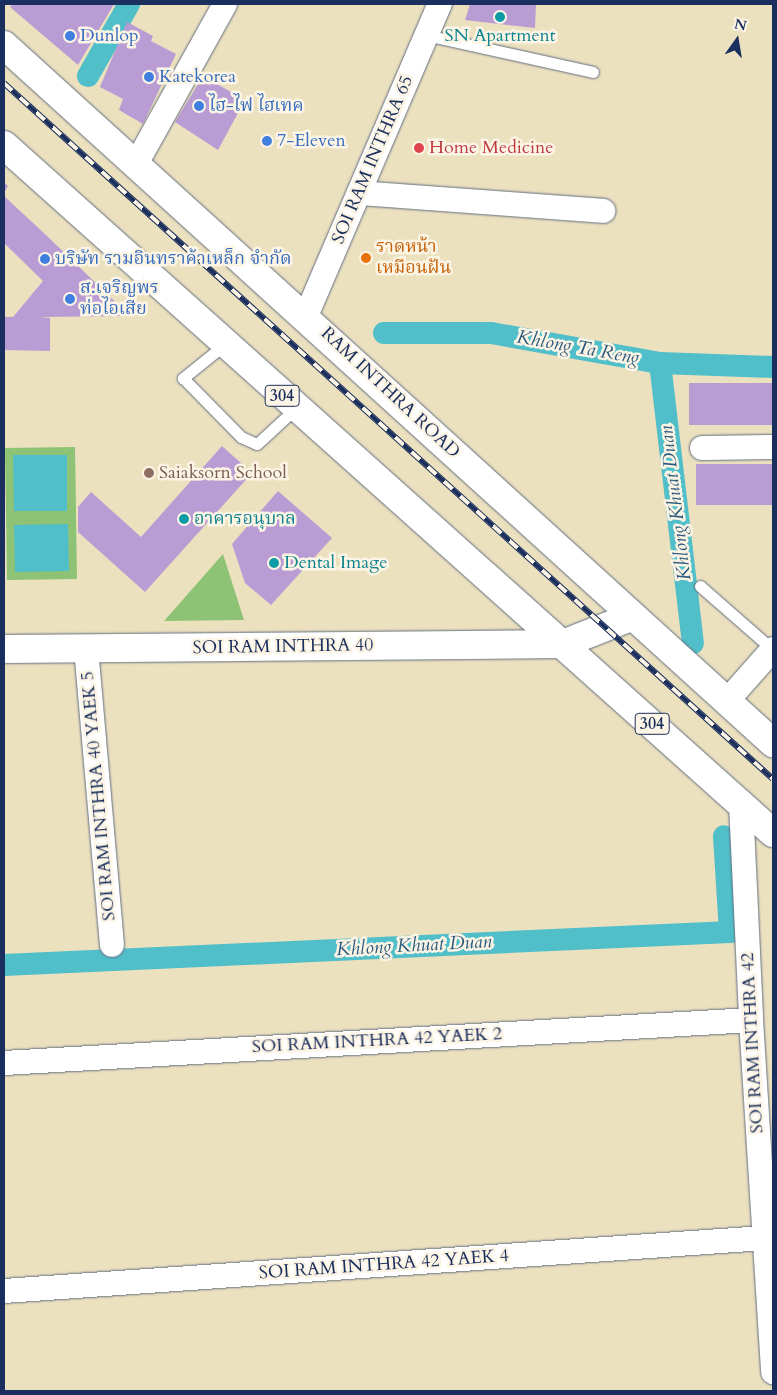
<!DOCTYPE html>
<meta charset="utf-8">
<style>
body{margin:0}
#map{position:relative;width:777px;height:1395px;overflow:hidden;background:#ebe1bf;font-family:Cardo,"Noto Serif Thai",serif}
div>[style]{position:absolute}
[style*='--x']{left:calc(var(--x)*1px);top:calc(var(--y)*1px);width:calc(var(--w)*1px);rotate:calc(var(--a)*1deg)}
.green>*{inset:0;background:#8ec274}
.water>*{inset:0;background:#51bfc9}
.canal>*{height:22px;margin:-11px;padding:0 11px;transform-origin:11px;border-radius:11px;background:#51bfc9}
.building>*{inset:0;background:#b99cd4}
.roads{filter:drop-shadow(0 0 1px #646d80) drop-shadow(0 0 1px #646d80)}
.lane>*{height:11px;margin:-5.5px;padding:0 5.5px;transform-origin:5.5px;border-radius:5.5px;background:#fff}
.street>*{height:24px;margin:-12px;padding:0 12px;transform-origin:12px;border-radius:12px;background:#fff}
.secondary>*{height:28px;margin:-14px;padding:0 14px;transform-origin:14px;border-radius:14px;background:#fff}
.primary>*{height:28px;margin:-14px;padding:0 14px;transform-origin:14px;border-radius:14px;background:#fff}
.rail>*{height:5.5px;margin-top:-2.75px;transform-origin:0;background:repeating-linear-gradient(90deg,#fcf5e5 0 11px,#1b2f5e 0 22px);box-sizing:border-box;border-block:1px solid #1b2f5e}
.dots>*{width:14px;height:14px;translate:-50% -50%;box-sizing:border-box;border:2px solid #fcf5e5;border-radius:50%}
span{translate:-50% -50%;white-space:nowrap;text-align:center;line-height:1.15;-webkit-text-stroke:5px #fcf5e5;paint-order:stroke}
.shield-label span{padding:1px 4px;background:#fcf5e5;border:1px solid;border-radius:4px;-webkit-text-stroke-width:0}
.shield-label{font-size:16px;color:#1b2f5e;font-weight:700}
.shop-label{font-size:18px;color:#366cbe}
.left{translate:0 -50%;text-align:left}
.culture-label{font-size:18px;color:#0d838f}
.health-label{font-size:18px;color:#be3a42}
.street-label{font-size:18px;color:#1b2f5e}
.food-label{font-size:18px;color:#c56008}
.education-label{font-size:18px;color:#785e54}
.water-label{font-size:19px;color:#2b5a7e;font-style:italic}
.frame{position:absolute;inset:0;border:5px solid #1b2f5e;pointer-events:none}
.north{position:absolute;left:712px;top:15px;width:50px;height:50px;-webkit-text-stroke:4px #fcf5e5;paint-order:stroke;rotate:13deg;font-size:14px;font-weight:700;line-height:20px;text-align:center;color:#1b2f5e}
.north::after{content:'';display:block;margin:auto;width:18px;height:22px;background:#1b2f5e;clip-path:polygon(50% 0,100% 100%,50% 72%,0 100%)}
</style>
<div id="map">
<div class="green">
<i style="clip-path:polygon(75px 447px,77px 579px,7px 580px,5px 448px)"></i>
<i style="clip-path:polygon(223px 554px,244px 620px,164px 621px)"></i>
</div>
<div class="water">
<i style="clip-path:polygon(13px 455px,67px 455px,67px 511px,14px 511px)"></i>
<i style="clip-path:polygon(68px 524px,69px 571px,15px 572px,14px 525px)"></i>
</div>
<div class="canal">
<i style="--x:88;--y:76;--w:83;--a:-60.3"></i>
<i style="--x:384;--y:333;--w:107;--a:0"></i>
<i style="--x:491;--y:333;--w:172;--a:10.1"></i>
<i style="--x:660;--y:363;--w:113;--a:2"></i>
<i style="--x:660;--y:363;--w:282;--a:83.3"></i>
<i style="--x:4;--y:965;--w:727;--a:-2.6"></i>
<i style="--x:730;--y:932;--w:96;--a:-93.6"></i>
</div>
<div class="building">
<i style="clip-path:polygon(13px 4px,114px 4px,78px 65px,10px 7px)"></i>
<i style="clip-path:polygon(470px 4px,536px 4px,535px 28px,465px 20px)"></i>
<i style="clip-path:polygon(127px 22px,153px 36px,151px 41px,176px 54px,143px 124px,119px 110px,123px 99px,100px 87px)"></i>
<i style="clip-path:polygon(203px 76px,245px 100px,218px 150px,175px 122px)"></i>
<i style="clip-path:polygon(4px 182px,8px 186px,4px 193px)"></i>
<i style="clip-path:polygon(4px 196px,47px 236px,130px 316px,40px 317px,50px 318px,50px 351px,4px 350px,4px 317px,13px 317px,43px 281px,4px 243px)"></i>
<i style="clip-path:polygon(689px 383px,773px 383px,773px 425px,689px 425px)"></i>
<i style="clip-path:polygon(222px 446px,252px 473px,145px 592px,78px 532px,78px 507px,91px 492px,141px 537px)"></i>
<i style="clip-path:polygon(696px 464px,773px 464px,773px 505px,696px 505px)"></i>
<i style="clip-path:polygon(278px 491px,332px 538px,271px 605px,245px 583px,232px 544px)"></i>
</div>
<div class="roads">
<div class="lane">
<i style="--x:426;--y:35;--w:171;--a:12.5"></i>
<i style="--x:224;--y:345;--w:53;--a:141.2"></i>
<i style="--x:183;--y:378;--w:83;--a:45.5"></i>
<i style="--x:241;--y:437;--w:17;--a:24"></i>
<i style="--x:257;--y:444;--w:53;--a:-42.7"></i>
<i style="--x:700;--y:586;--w:97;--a:41.2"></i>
</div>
<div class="street">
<i style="--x:136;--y:164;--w:183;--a:-60.9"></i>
<i style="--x:359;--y:193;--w:245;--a:4.2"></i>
<i style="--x:306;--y:316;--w:340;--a:-66.8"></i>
<i style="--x:702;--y:448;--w:71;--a:-0.8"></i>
<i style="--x:86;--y:648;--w:298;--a:85"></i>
<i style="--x:727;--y:701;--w:69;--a:-48.5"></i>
<i style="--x:741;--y:804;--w:216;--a:87.3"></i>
<i style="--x:751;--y:1020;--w:353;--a:86.4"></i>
<i style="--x:4;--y:1063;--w:748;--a:-3.29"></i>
<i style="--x:4;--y:1291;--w:762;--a:-3.99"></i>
</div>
<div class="secondary">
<i style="--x:4;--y:649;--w:559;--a:-0.51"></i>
</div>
<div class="primary">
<i style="--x:4;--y:45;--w:1039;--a:42.23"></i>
<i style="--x:4;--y:145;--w:1032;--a:41.82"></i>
<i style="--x:563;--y:644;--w:75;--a:-21.8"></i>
</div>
</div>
<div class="rail">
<i style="--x:4;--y:83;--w:1037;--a:42.15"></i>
</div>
<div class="dots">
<i style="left:500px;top:17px;background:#0f9aa8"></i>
<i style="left:70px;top:36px;background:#3f7fe0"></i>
<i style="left:149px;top:77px;background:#3f7fe0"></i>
<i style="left:199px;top:106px;background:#3f7fe0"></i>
<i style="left:267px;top:141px;background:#3f7fe0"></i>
<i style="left:419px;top:148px;background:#e0444e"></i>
<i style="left:366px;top:258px;background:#e8710a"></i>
<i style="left:45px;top:259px;background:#3f7fe0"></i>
<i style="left:70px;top:299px;background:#3f7fe0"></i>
<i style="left:149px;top:473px;background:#8d6e63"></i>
<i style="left:184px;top:519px;background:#0f9aa8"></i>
<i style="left:274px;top:563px;background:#0f9aa8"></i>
</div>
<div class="shield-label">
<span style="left:282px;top:396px">304</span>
<span style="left:652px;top:724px">304</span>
</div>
<div class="shop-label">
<span class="left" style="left:80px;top:36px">Dunlop</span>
<span class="left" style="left:159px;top:77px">Katekorea</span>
<span class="left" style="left:209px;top:106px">ไฮ-ไฟ ไฮเทค</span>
<span class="left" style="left:277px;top:141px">7-Eleven</span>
<span class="left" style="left:55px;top:259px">บริษัท รามอินทราค้าเหล็ก จำกัด</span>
<span class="left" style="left:80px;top:299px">ส.เจริญพร<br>ท่อไอเสีย</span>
</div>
<div class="culture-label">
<span style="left:500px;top:36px">SN Apartment</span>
<span class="left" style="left:194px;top:519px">อาคารอนุบาล</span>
<span class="left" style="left:284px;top:563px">Dental Image</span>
</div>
<div class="health-label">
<span class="left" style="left:429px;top:148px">Home Medicine</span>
</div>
<div class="street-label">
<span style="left:373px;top:160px;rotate:-67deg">SOI RAM INTHRA 65</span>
<span style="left:390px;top:393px;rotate:43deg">RAM INTHRA ROAD</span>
<span style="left:283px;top:647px;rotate:-1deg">SOI RAM INTHRA 40</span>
<span style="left:99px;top:796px;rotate:-95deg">SOI RAM INTHRA 40 YAEK 5</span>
<span style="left:377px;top:1041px;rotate:-3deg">SOI RAM INTHRA 42 YAEK 2</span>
<span style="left:753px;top:1043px;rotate:-93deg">SOI RAM INTHRA 42</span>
<span style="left:384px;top:1265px;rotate:-4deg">SOI RAM INTHRA 42 YAEK 4</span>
</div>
<div class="food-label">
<span class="left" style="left:376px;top:258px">ราดหน้า<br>เหมือนฝัน</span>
</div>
<div class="education-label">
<span class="left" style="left:159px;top:473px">Saiaksorn School</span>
</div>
<div class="water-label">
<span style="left:578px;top:348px;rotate:10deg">Khlong Ta Reng</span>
<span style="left:676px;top:503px;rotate:-97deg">Khlong Khuat Duan</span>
<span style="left:414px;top:946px;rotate:-3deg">Khlong Khuat Duan</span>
</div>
<div class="frame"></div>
<div class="north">N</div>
</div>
